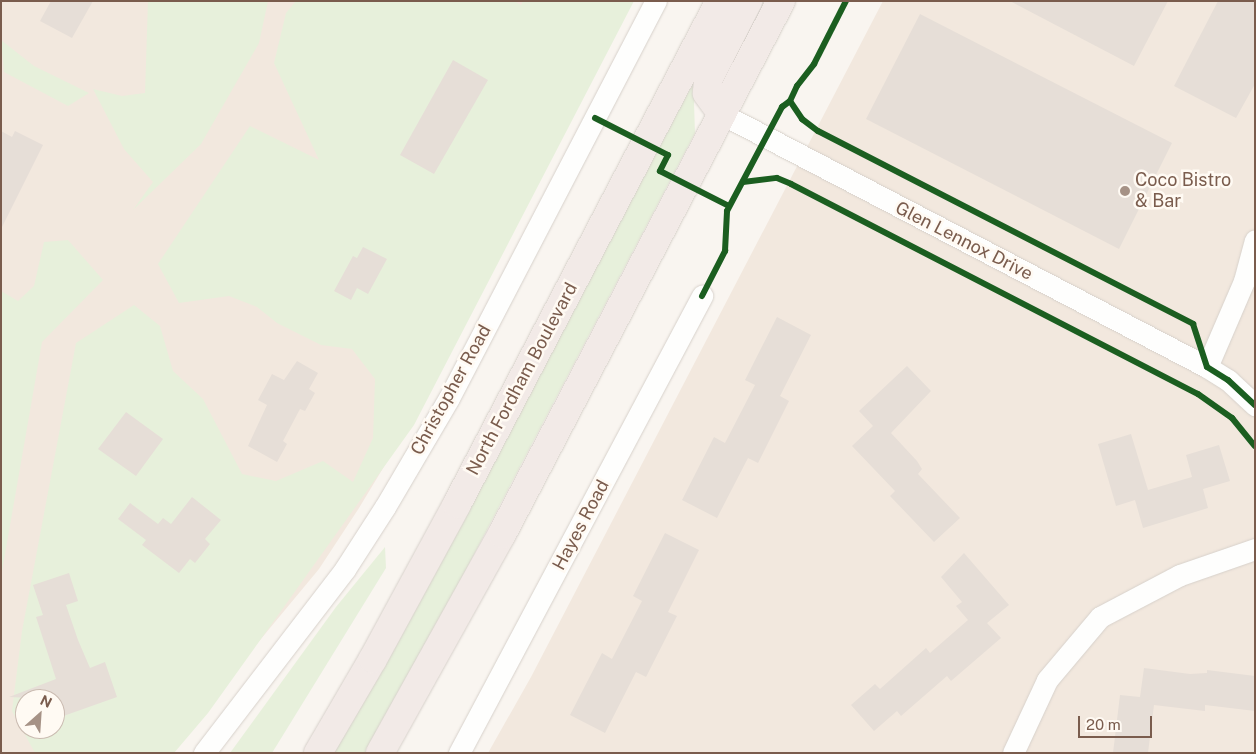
<!DOCTYPE html>
<style>
body{margin:0}
#map{position:relative;width:1256px;height:754px;overflow:hidden;background:#f9f5f0;font-family:"Public Sans",sans-serif}
div>[style]{position:absolute}
[style*='--x']{left:calc(var(--x)*1px);top:calc(var(--y)*1px);width:calc(var(--w)*1px);rotate:calc(var(--a)*1deg)}
.residential>*{inset:0;background:#f2e8de}
.green>*{inset:0;background:#e7f0db}
.building>*{inset:0;background:#e6ded7}
.roads{filter:drop-shadow(0 0 1px #d7d1cb) drop-shadow(0 0 1px #d7d1cb)}
.street>*{height:21px;margin:-10.5px;padding:0 10.5px;transform-origin:10.5px;border-radius:10.5px;background:#fefefd}
.highway>*{height:28px;margin:-14px;padding:0 14px;transform-origin:14px;border-radius:14px;background:#f2eae7}
.cycleway>*{height:6px;margin:-3px;padding:0 3px;transform-origin:3px;border-radius:3px;background:#1b5e20}
.dots>*{width:14px;height:14px;translate:-50% -50%;box-sizing:border-box;border:2px solid #fffaf3;border-radius:50%}
span{translate:-50% -50%;white-space:nowrap;text-align:center;line-height:1.15;-webkit-text-stroke:5px #fffaf3;paint-order:stroke}
.poi-label{font-size:18px;color:#7a5c4d}
.left{translate:0 -50%;text-align:left}
.street-label{font-size:18px;color:#7a5c4d}
.frame{position:absolute;inset:0;border:2px solid #7a5c4d;pointer-events:none}
.north{position:absolute;left:15px;top:689px;width:50px;height:50px;box-sizing:border-box;background:#fffaf3;border:1px solid #cabbb1;border-radius:50%;rotate:26deg;font-size:14px;font-weight:700;line-height:20px;text-align:center;color:#7a5c4d}
.north::after{content:'';display:block;margin:auto;width:18px;height:22px;background:#a69286;clip-path:polygon(50% 0,100% 100%,50% 72%,0 100%)}
.scale{position:absolute;left:1078px;top:716px;width:74px;height:22px;box-sizing:border-box;border:2px solid #7a5c4d;border-top:0;padding-left:6px;font-size:15px;line-height:18px;white-space:nowrap;color:#7a5c4d;-webkit-text-stroke:4px #fffaf3;paint-order:stroke}
</style>
<div id="map">
<div class="residential">
<i style="clip-path:polygon(evenodd,1px 1px,627px 1px,403px 435px,359px 508px,319px 569px,166px 753px,1px 753px,1px 1px,25px 699px,55px 699px,55px 729px,25px 729px,25px 699px)"></i>
<i style="clip-path:polygon(883px 1px,1255px 1px,1255px 753px,488px 753px,531px 677px)"></i>
</div>
<div class="green">
<i style="clip-path:polygon(148px 1px,268px 1px,259px 43px,201px 144px,133px 210px,153px 182px,124px 149px,93px 89px,122px 96px,145px 93px)"></i>
<i style="clip-path:polygon(evenodd,296px 1px,514px 1px,521px 5px,523px 1px,634px 1px,414px 425px,208px 713px,174px 753px,35px 753px,12px 711px,22px 631px,76px 343px,134px 305px,160px 326px,173px 371px,203px 399px,242px 474px,276px 481px,323px 461px,353px 482px,373px 438px,375px 379px,352px 349px,321px 345px,277px 323px,257px 307px,229px 296px,179px 303px,158px 264px,250px 126px,319px 160px,274px 63px,286px 13px,296px 1px,25px 699px,55px 699px,55px 729px,25px 729px,25px 699px)"></i>
<i style="clip-path:polygon(1px 40px,34px 66px,89px 93px,68px 106px,4px 72px)"></i>
<i style="clip-path:polygon(694px 81px,698px 84px,694px 103px,695px 133px,437px 625px,365px 753px,333px 753px,464px 518px)"></i>
<i style="clip-path:polygon(68px 240px,103px 280px,42px 342px,1px 577px,1px 291px,18px 301px,34px 286px,44px 242px)"></i>
<i style="clip-path:polygon(385px 547px,386px 568px,272px 753px,230px 753px,336px 607px)"></i>
</div>
<div class="building">
<i style="clip-path:polygon(51px 1px,93px 1px,72px 38px,40px 21px)"></i>
<i style="clip-path:polygon(1010px 1px,1168px 1px,1134px 66px)"></i>
<i style="clip-path:polygon(1218px 1px,1255px 1px,1255px 84px,1236px 118px,1174px 86px)"></i>
<i style="clip-path:polygon(920px 14px,1172px 143px,1119px 249px,866px 119px)"></i>
<i style="clip-path:polygon(453px 60px,488px 80px,434px 174px,400px 155px)"></i>
<i style="clip-path:polygon(1px 131px,12px 137px,15px 131px,43px 145px,1px 229px)"></i>
<i style="clip-path:polygon(363px 247px,387px 259px,368px 294px,357px 288px,351px 300px,334px 291px,353px 256px,357px 258px)"></i>
<i style="clip-path:polygon(777px 317px,811px 335px,780px 396px,789px 401px,758px 463px,748px 458px,717px 518px,682px 500px,714px 437px,725px 443px,755px 385px,745px 380px)"></i>
<i style="clip-path:polygon(297px 361px,318px 373px,309px 389px,315px 393px,305px 411px,300px 409px,283px 441px,287px 444px,277px 462px,248px 446px,267px 405px,258px 400px,272px 374px,284px 380px)"></i>
<i style="clip-path:polygon(907px 366px,931px 391px,891px 433px,917px 461px,922px 469px,918px 474px,960px 518px,934px 542px,890px 496px,895px 491px,852px 446px,873px 426px,859px 411px)"></i>
<i style="clip-path:polygon(126px 412px,163px 439px,136px 476px,98px 449px)"></i>
<i style="clip-path:polygon(1131px 434px,1148px 490px,1192px 477px,1186px 455px,1219px 445px,1230px 481px,1203px 489px,1208px 508px,1143px 528px,1135px 500px,1116px 506px,1098px 444px)"></i>
<i style="clip-path:polygon(192px 497px,221px 520px,205px 539px,210px 544px,195px 563px,190px 559px,179px 573px,142px 545px,146px 540px,118px 519px,130px 503px,158px 524px,163px 518px,171px 524px)"></i>
<i style="clip-path:polygon(665px 533px,699px 550px,668px 612px,677px 616px,646px 677px,636px 672px,605px 733px,570px 715px,602px 653px,612px 659px,642px 601px,633px 596px)"></i>
<i style="clip-path:polygon(964px 553px,1009px 605px,987px 623px,1001px 638px,951px 681px,947px 676px,901px 716px,897px 711px,874px 731px,851px 705px,875px 684px,880px 689px,926px 648px,930px 653px,968px 620px,956px 606px,962px 602px,941px 577px)"></i>
<i style="clip-path:polygon(69px 573px,78px 601px,66px 605px,78px 640px,90px 668px,105px 662px,117px 697px,55px 719px,55px 699px,9px 697px,56px 679px,36px 617px,43px 615px,33px 585px)"></i>
<i style="clip-path:polygon(1144px 668px,1190px 674px,1207px 673px,1207px 670px,1255px 676px,1255px 711px,1205px 705px,1205px 711px,1154px 705px,1148px 753px,1113px 753px,1120px 695px,1140px 697px)"></i>
</div>
<div class="roads">
<div class="street">
<i style="--x:722;--y:114;--w:547;--a:27.55"></i>
<i style="--x:1207;--y:367;--w:25;--a:32"></i>
<i style="--x:1228;--y:380;--w:37;--a:43"></i>
<i style="--x:1207;--y:367;--w:94;--a:-66.7"></i>
<i style="--x:1244;--y:281;--w:42;--a:-75"></i>
<i style="--x:204;--y:753;--w:232;--a:-52.5"></i>
<i style="--x:345;--y:569;--w:74;--a:-57.2"></i>
<i style="--x:385;--y:507;--w:126;--a:-59.6"></i>
<i style="--x:449;--y:398;--w:448;--a:-62.5"></i>
<i style="--x:459;--y:753;--w:518;--a:-62"></i>
<i style="--x:1013;--y:753;--w:81;--a:-65"></i>
<i style="--x:1047;--y:680;--w:82;--a:-49.9"></i>
<i style="--x:1100;--y:617;--w:90;--a:-27.7"></i>
<i style="--x:1180;--y:575;--w:79;--a:-19.1"></i>
</div>
<div class="highway">
<i style="--x:722;--y:114;--w:26;--a:-126"></i>
<i style="--x:707;--y:93;--w:13;--a:-86"></i>
<i style="--x:708;--y:80;--w:89;--a:-63.1"></i>
<i style="--x:318;--y:753;--w:109;--a:-59.7"></i>
<i style="--x:373;--y:659;--w:176;--a:-61.5"></i>
<i style="--x:457;--y:504;--w:568;--a:-62.4"></i>
<i style="--x:380;--y:753;--w:251;--a:-60.9"></i>
<i style="--x:502;--y:534;--w:602;--a:-62.37"></i>
</div>
</div>
<div class="cycleway">
<i style="--x:790;--y:101;--w:22;--a:56"></i>
<i style="--x:802;--y:119;--w:20;--a:37"></i>
<i style="--x:818;--y:131;--w:422;--a:27.2"></i>
<i style="--x:1193;--y:324;--w:45;--a:72"></i>
<i style="--x:1207;--y:367;--w:25;--a:32"></i>
<i style="--x:1228;--y:380;--w:37;--a:43"></i>
<i style="--x:595;--y:118;--w:82;--a:26.9"></i>
<i style="--x:668;--y:155;--w:18;--a:117"></i>
<i style="--x:660;--y:171;--w:77;--a:26.9"></i>
<i style="--x:743;--y:182;--w:34;--a:-7"></i>
<i style="--x:777;--y:178;--w:15;--a:23"></i>
<i style="--x:791;--y:184;--w:458;--a:27.3"></i>
<i style="--x:1198;--y:394;--w:42;--a:35.2"></i>
<i style="--x:1232;--y:418;--w:36;--a:51"></i>
<i style="--x:702;--y:296;--w:51;--a:-62.9"></i>
<i style="--x:725;--y:251;--w:40;--a:-87.1"></i>
<i style="--x:727;--y:211;--w:118;--a:-62.1"></i>
<i style="--x:782;--y:107;--w:10;--a:-37"></i>
<i style="--x:790;--y:101;--w:17;--a:-65"></i>
<i style="--x:797;--y:86;--w:28;--a:-52"></i>
<i style="--x:814;--y:64;--w:71;--a:-63.1"></i>
</div>
<div class="dots">
<i style="left:1125px;top:191px;background:#a69286"></i>
</div>
<div class="poi-label">
<span class="left" style="left:1135px;top:191px">Coco Bistro<br>&amp; Bar</span>
</div>
<div class="street-label">
<span style="left:964px;top:241px;rotate:27deg">Glen Lennox Drive</span>
<span style="left:522px;top:379px;rotate:-62deg">North Fordham Boulevard</span>
<span style="left:451px;top:390px;rotate:-61deg">Christopher Road</span>
<span style="left:581px;top:525px;rotate:-62deg">Hayes Road</span>
</div>
<div class="frame"></div>
<div class="north">N</div>
<div class="scale">20 m</div>
</div>
